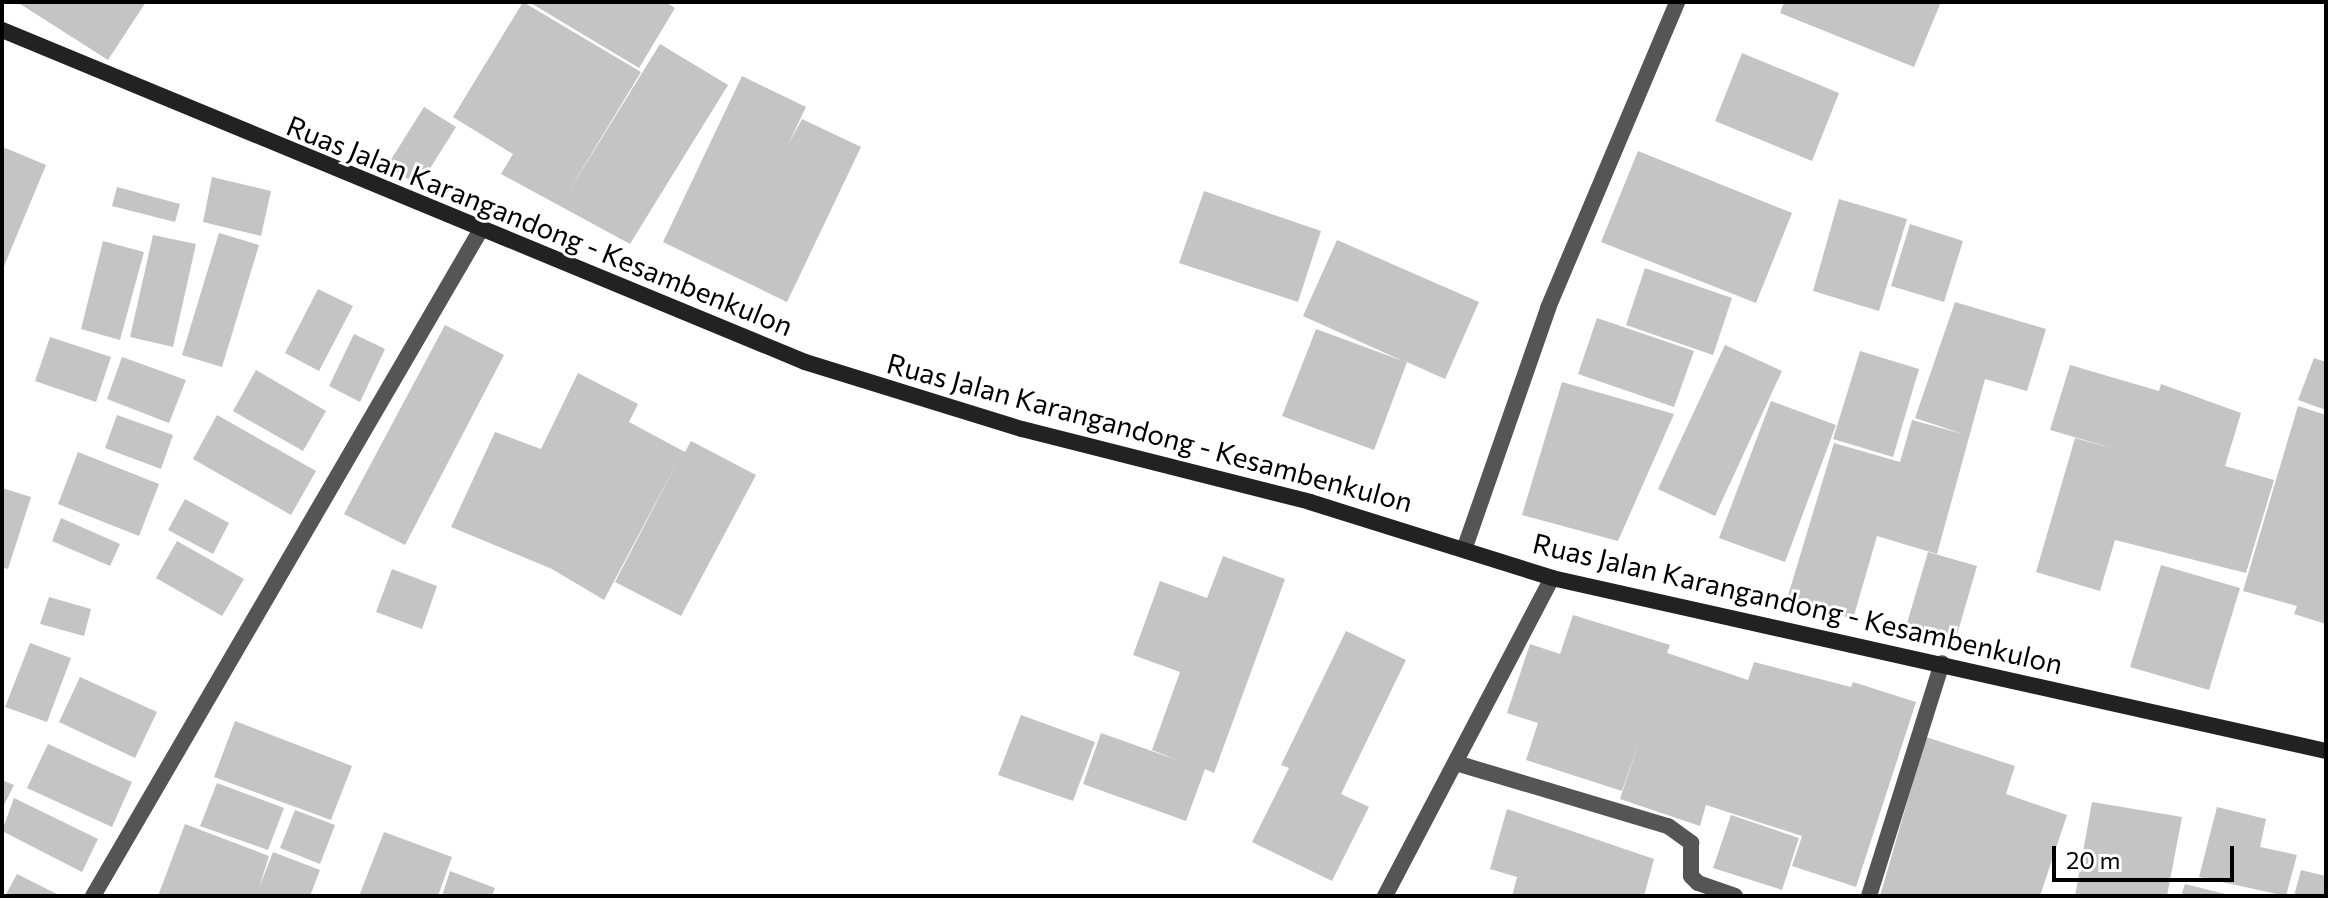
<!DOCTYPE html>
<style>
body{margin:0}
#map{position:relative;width:2328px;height:898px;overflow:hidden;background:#fff;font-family:Commissioner,sans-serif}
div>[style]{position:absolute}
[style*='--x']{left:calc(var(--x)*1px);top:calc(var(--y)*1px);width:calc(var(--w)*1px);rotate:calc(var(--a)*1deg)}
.building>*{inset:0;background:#c4c4c4}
.street>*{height:16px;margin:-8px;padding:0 8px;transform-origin:8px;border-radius:8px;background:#555}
.secondary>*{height:16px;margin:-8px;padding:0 8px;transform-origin:8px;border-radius:8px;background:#222}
span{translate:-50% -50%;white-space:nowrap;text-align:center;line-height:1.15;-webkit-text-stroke:6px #fff;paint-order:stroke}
.street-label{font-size:28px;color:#000}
.frame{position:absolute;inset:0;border:4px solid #000;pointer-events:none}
.scale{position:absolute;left:2052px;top:846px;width:182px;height:36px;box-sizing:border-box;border:4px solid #000;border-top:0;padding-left:10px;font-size:24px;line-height:28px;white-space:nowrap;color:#000;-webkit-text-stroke:6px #fff;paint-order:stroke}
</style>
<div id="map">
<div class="building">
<i style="clip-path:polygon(17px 2px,146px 2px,108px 60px)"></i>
<i style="clip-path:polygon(523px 2px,641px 72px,564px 199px,660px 44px,728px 85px,630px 244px,501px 174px,513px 154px,453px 117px)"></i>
<i style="clip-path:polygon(529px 2px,665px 2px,675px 8px,639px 68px)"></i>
<i style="clip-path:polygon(1784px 2px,1941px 2px,1914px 67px,1780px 13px)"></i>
<i style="clip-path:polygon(1742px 53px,1839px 93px,1812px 161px,1715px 121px)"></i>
<i style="clip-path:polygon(742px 76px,806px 107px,788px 145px,802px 119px,861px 147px,787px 302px,663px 242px)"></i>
<i style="clip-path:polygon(424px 107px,456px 127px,419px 186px,387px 166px)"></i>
<i style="clip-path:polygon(3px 147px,46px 165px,2px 271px,2px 148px)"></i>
<i style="clip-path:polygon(1638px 151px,1792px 213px,1756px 303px,1601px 242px)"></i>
<i style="clip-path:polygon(212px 177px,271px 191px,261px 236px,203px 222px)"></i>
<i style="clip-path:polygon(117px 187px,180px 204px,175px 222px,112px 206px)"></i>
<i style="clip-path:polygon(1204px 191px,1321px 231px,1298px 302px,1179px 263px)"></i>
<i style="clip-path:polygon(1839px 199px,1907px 219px,1879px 311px,1813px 291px)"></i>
<i style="clip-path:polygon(1910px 224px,1963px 241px,1944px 302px,1891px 286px)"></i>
<i style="clip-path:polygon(219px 233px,259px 245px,222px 367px,182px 355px)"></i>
<i style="clip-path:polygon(153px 235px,196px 244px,173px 347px,130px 337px)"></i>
<i style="clip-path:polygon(1337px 240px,1479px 302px,1445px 379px,1407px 362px,1374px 450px,1282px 416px,1316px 329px,1403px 361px,1303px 316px)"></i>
<i style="clip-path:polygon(103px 241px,144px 252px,120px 340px,81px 329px)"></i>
<i style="clip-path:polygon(1645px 268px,1732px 298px,1713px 355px,1626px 325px)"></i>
<i style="clip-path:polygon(318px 289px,353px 306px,319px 371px,285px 353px)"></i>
<i style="clip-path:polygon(1955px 302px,2046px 329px,2027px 391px,1985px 379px,1937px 554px,1877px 536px,1853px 619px,1787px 599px,1834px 443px,1900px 462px,1912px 420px,1963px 434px,1915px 418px)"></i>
<i style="clip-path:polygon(1597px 318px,1694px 351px,1674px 407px,1578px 374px)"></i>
<i style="clip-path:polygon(445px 325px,504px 355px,405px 545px,344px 514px)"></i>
<i style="clip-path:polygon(354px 334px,385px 349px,360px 402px,329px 386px)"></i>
<i style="clip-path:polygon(50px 337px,111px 357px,96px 402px,35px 381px)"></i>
<i style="clip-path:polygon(1725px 345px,1782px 371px,1715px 516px,1658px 489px)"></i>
<i style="clip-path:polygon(1860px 351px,1919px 369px,1893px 457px,1833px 439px)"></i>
<i style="clip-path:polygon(122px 357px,186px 380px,169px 423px,107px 399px)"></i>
<i style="clip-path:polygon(2314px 358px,2326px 362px,2326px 410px,2298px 400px)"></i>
<i style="clip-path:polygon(2070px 365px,2159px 391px,2161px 384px,2241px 413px,2225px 466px,2274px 480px,2246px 573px,2115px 540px,2100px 591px,2036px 572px,2075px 438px,2119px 450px,2050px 430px)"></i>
<i style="clip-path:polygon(256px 370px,326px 411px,303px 451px,233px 411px)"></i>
<i style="clip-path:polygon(578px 373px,638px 404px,629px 422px,685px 452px,691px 441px,756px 475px,681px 616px,615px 582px,680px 457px,604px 600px,552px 569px,451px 527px,495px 432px,541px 449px)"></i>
<i style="clip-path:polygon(1562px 382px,1674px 414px,1618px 541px,1522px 515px)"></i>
<i style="clip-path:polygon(1771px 401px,1836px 425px,1785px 562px,1719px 538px)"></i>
<i style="clip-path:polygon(2298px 406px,2326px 415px,2326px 624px,2294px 614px,2297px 606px,2243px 591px)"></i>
<i style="clip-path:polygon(117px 415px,173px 435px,161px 469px,105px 448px)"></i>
<i style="clip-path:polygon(217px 415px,316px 471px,291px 515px,193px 459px)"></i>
<i style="clip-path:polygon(78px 452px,159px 484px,139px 536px,58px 504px)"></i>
<i style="clip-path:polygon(2px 488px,31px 497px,8px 569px,2px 567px)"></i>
<i style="clip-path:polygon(185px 499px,229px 523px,213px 554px,168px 530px)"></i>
<i style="clip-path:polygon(61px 518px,120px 544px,110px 566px,52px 541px)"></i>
<i style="clip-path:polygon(177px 541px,244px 579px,222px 616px,156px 578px)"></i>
<i style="clip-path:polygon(1928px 552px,1977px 566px,1954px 645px,1905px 630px)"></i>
<i style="clip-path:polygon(1223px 556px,1285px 579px,1214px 773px,1205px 769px,1186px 821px,1083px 784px,1101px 733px,1180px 761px,1152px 750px,1180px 672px,1133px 655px,1160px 581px,1207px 598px)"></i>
<i style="clip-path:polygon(2161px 565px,2240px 588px,2209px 690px,2130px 667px)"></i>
<i style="clip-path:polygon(392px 569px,437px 586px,422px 629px,376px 612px)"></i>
<i style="clip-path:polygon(49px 597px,91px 609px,84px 636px,40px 624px)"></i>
<i style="clip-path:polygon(1573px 615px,1670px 645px,1667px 653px,1748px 680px,1754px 662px,1851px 687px,1853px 682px,1916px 702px,1856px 887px,1792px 866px,1802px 836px,1706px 805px,1700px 826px,1620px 799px,1641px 736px,1622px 791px,1526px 760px,1538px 723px,1507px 713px,1530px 644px,1560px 654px)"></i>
<i style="clip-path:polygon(1346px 631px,1406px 660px,1341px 794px,1369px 807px,1332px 881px,1252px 842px,1289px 768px,1281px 765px)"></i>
<i style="clip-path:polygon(30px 643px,71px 658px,47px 722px,5px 707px)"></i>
<i style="clip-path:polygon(80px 677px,157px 712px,135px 758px,59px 722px)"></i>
<i style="clip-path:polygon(1021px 715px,1095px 742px,1073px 801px,998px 775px)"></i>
<i style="clip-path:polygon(235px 721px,352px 766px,331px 820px,214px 777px)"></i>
<i style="clip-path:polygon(1926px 737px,2015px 766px,2006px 794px,2067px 815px,2040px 896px,1880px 896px)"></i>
<i style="clip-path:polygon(48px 744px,132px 782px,112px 827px,27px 788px)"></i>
<i style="clip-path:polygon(2px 780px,14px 785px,2px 809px)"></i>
<i style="clip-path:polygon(217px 783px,284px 808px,268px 850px,200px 826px)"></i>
<i style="clip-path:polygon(14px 798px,98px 839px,82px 872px,2px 831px)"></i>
<i style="clip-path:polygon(2092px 802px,2182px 817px,2167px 896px,2075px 896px)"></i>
<i style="clip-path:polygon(2217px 807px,2266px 819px,2260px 847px,2297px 855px,2286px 896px,2199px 877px)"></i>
<i style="clip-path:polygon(1507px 809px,1654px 859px,1644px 896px,1512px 896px,1517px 877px,1490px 869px)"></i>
<i style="clip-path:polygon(295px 810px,335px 825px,320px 864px,280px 848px)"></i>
<i style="clip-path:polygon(1731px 815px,1799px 838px,1782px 890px,1713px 868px)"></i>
<i style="clip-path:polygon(185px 824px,269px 856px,259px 888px,273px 852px,320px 870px,310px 896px,158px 896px)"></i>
<i style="clip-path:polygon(384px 832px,452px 857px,438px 896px,359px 896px)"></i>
<i style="clip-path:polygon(2301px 870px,2326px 876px,2326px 896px,2294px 896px)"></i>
<i style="clip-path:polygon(450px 871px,495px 888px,492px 896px,442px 896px)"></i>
<i style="clip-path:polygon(17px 874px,61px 896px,5px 896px)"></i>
<i style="clip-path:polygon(2185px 884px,2229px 895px,2228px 896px,2181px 896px)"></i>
</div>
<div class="street">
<i style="--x:1465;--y:547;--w:253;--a:-70.8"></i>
<i style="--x:1548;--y:308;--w:332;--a:-67.1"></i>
<i style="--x:1456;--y:763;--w:221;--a:16.6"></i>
<i style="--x:1668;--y:826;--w:29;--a:36"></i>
<i style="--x:1691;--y:843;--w:33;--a:90"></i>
<i style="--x:1691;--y:876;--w:10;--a:45"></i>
<i style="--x:1698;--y:883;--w:39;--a:19"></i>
<i style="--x:93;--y:896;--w:769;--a:-59.8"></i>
<i style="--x:1385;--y:896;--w:359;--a:-62.3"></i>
<i style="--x:1869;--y:896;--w:244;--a:-72.6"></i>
</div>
<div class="secondary">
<i style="--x:2;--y:30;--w:869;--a:22.46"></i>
<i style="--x:805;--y:362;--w:227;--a:17.2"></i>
<i style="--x:1022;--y:429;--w:297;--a:14.2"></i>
<i style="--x:1310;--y:502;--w:254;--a:17.4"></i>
<i style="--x:1552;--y:578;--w:793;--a:12.6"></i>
</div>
<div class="street-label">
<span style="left:540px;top:225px;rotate:22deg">Ruas Jalan Karangandong - Kesambenkulon</span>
<span style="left:1150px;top:432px;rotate:15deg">Ruas Jalan Karangandong - Kesambenkulon</span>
<span style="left:1798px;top:603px;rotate:13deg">Ruas Jalan Karangandong - Kesambenkulon</span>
</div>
<div class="frame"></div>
<div class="scale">20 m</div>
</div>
